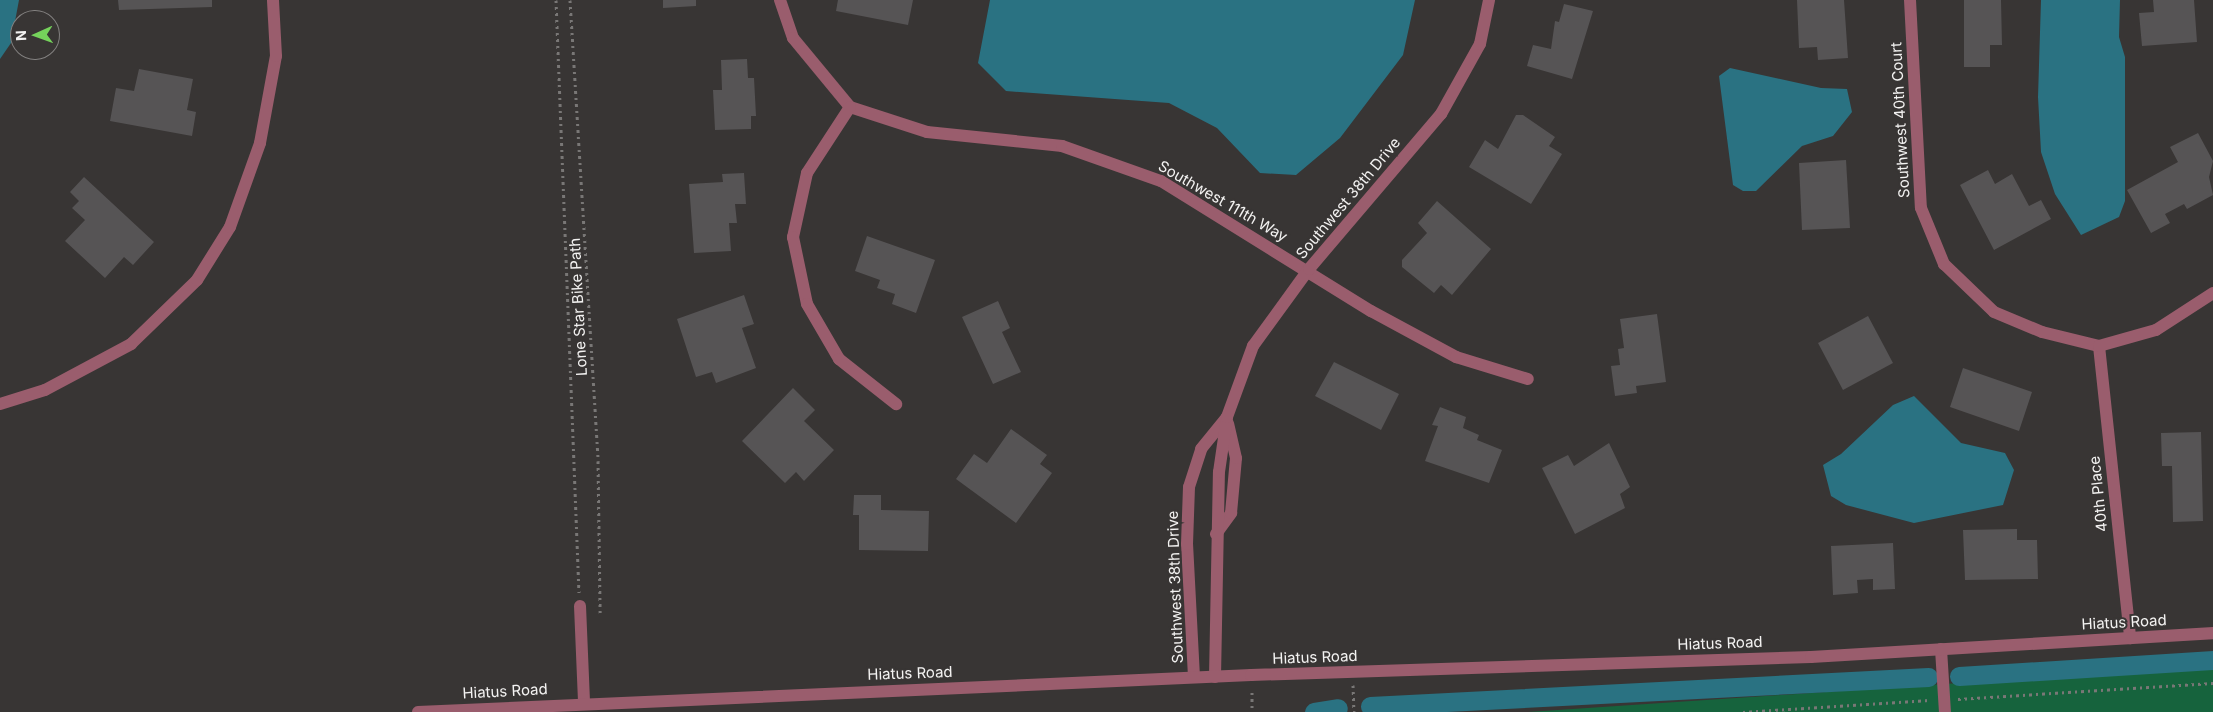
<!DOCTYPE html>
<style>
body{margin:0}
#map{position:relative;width:2213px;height:712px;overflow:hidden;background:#383534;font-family:Inter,sans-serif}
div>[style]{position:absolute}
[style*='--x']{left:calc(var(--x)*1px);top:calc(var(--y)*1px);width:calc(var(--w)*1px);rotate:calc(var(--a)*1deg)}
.green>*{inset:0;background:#16633d}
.water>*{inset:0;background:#2a7282}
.canal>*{height:19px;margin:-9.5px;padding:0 9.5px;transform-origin:9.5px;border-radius:9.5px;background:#2a7282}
.building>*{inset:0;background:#565455}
.path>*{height:3px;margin-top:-1.5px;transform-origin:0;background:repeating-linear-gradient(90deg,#797776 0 2.5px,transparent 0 6.5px)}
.minor>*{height:12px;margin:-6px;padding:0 6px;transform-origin:6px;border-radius:6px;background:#9a5d6d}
.tertiary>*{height:12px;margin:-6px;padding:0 6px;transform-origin:6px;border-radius:6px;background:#9a5d6d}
span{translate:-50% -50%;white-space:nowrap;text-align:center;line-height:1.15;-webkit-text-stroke:4px #383534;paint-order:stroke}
.street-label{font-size:15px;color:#f3f2f1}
.north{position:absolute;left:10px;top:10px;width:50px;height:50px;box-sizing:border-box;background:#383534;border:1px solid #838180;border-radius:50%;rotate:268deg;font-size:14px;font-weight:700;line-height:20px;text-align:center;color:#f3f2f1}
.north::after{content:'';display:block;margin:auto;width:18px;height:22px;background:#75d25b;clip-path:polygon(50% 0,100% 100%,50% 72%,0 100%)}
</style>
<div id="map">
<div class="green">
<i style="clip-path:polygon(2213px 666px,2213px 712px,1528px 712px)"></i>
</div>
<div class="water">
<i style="clip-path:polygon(0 0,19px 0,11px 43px,0 59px)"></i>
<i style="clip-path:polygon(990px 0,1415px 0,1403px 55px,1340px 138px,1296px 175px,1260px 173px,1217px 128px,1169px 103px,1006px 91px,978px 63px)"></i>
<i style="clip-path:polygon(2041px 0,2120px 0,2119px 37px,2125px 57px,2125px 201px,2119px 217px,2081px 235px,2055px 194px,2041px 152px,2038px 97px)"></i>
<i style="clip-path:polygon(1730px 68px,1821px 88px,1847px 89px,1852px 112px,1833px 136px,1802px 146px,1756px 191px,1743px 191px,1733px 185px,1719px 76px)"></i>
<i style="clip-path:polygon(1914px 396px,1961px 443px,2005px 453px,2014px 470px,2003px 505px,1914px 523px,1846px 505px,1831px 496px,1823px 465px,1841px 454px,1893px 405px)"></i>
</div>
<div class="canal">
<i style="--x:1959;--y:676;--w:255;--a:-3.6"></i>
<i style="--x:1370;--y:706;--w:559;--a:-2.98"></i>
<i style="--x:1314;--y:712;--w:24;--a:-9"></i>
</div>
<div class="building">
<i style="clip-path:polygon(118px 0,212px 0,212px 7px,119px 10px)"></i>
<i style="clip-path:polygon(663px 0,696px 0,696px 6px,663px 8px)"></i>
<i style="clip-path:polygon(838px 0,913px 0,908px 25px,836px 11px)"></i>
<i style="clip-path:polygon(1797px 0,1844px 0,1848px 58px,1818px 60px,1817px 47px,1799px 48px)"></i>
<i style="clip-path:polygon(1964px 0,2001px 0,2002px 45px,1990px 45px,1990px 67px,1964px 67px)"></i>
<i style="clip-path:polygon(2153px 0,2194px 0,2197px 42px,2142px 46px,2139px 13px,2154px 12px)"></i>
<i style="clip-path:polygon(1564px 4px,1593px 11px,1572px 79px,1527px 66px,1533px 45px,1551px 49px,1555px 21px,1559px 22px)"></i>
<i style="clip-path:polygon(747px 59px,748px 78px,754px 78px,756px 116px,751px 116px,751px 129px,715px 130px,713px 90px,722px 90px,721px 60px)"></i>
<i style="clip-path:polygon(139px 69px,193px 79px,187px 110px,196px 112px,192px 136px,110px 121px,116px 88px,134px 91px)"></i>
<i style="clip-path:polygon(1516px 115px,1523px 115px,1555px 137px,1549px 146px,1562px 154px,1531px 204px,1469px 167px,1485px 140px,1498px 149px)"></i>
<i style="clip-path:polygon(2198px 133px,2213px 161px,2209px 177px,2213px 195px,2187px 209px,2184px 204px,2165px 214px,2170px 223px,2151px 233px,2127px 190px,2178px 162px,2170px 147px)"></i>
<i style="clip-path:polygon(1846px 160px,1850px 228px,1802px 230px,1799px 163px)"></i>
<i style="clip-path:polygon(1988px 170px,1995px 184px,2012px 174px,2029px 206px,2041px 200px,2051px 219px,1994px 250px,1960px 185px)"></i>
<i style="clip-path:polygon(744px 173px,746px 204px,735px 204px,737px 223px,729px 223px,731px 251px,694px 253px,689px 184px,723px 182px,722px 174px)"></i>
<i style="clip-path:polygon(84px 177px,154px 242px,133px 265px,124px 257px,105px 278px,65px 241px,85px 220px,72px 208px,79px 201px,70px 192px)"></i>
<i style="clip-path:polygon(1437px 201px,1491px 249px,1452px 295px,1441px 285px,1434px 293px,1402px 267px,1402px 260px,1427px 233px,1418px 223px)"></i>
<i style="clip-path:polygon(867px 236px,935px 260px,916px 313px,892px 304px,895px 294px,877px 288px,880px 280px,855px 271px)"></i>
<i style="clip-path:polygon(744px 295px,754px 324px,742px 328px,756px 368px,716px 383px,712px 372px,696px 377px,677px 319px)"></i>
<i style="clip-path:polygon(998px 301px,1010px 328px,1002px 332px,1021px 372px,993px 384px,962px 317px)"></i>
<i style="clip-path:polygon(1657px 314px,1666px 382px,1636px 386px,1637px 393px,1615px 396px,1611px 366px,1620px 365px,1618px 349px,1624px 348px,1620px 319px)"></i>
<i style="clip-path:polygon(1868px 316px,1893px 363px,1843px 390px,1818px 343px)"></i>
<i style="clip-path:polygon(1334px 362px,1399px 394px,1381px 430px,1315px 396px)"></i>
<i style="clip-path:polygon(1963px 368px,2032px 392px,2019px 431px,1950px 407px)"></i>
<i style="clip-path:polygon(793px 388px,815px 410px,804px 421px,834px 450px,804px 481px,796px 472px,785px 483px,742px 441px)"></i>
<i style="clip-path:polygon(1440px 407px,1466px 417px,1463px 428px,1479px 435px,1477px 440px,1502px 450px,1489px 483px,1425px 461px,1438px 426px,1432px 425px)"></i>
<i style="clip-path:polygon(1011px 429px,1047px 455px,1040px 464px,1052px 473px,1016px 523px,956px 479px,974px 454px,987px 463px)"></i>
<i style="clip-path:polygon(2201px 432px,2203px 521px,2173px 522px,2172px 466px,2162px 466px,2161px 433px)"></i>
<i style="clip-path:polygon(1609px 443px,1630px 487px,1620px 494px,1625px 508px,1575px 534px,1542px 468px,1568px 455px,1574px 466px)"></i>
<i style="clip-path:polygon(854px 495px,881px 495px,881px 510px,929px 511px,928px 551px,859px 550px,859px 515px,853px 515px)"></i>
<i style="clip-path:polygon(2017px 529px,2017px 540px,2037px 540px,2038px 579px,1965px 580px,1963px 530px)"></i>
<i style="clip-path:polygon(1893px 543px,1895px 589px,1873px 590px,1873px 579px,1857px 580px,1858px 593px,1833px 595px,1831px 546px)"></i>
</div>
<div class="path">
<i style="--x:556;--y:0;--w:593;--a:87.78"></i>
<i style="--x:570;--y:0;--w:462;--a:86.5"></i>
<i style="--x:598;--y:461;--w:152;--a:89.2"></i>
<i style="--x:1353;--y:685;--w:27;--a:88"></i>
<i style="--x:1252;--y:692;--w:20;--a:90"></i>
<i style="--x:1958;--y:699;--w:256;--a:-3.6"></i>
<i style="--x:1743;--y:712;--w:187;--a:-3.7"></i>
</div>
<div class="minor">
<i style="--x:780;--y:0;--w:40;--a:71.1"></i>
<i style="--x:793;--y:38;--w:89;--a:50.4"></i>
<i style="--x:1910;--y:0;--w:208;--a:87"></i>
<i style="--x:1921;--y:208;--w:61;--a:67.7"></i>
<i style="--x:1944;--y:264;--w:69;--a:43.8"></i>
<i style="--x:1994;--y:312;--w:52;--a:22.6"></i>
<i style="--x:2042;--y:332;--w:59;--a:13.8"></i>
<i style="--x:850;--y:107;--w:81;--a:18"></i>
<i style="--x:927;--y:132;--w:136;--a:5.9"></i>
<i style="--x:1062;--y:146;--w:105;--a:19.5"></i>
<i style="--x:1161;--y:181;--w:247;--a:31.8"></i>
<i style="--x:1371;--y:311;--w:97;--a:28.4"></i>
<i style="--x:1456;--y:357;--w:75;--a:17"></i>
<i style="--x:850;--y:107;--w:79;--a:123.1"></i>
<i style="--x:807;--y:173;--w:66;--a:102.3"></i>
<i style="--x:793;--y:237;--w:68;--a:78.2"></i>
<i style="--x:807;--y:304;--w:64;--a:59.8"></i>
<i style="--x:839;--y:359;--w:73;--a:38.3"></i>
<i style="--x:2099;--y:346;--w:294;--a:83.9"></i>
<i style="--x:2099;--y:346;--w:59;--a:-15.7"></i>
<i style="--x:2156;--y:330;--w:68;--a:-33"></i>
<i style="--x:0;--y:404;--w:47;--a:-17.3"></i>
<i style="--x:45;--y:390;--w:98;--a:-28.1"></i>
<i style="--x:131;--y:344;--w:92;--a:-44.1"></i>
<i style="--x:197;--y:280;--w:62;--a:-58.1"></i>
<i style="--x:230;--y:227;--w:89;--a:-70.3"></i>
<i style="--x:260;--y:143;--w:88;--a:-79.6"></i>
<i style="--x:276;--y:56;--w:56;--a:-93.1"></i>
<i style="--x:1216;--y:534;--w:26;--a:-54"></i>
<i style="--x:1231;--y:513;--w:55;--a:-84.8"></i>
<i style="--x:1236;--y:458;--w:35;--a:-103"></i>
<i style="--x:580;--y:606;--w:97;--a:87.6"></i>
<i style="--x:1941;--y:649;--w:63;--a:86.4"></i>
<i style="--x:1194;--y:677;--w:133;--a:-93"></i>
<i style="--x:1187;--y:544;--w:57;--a:-88"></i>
<i style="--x:1189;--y:487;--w:40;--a:-72"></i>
<i style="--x:1201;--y:449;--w:41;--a:-50.9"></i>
<i style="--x:1215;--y:677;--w:205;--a:-88.9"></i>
<i style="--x:1219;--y:472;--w:56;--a:-81.7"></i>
<i style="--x:1227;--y:417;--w:76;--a:-69.9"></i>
<i style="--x:1253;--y:346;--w:95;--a:-54"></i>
<i style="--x:1309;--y:269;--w:204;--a:-49.6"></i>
<i style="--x:1441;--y:114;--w:80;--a:-60.9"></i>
<i style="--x:1480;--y:44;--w:45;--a:-78.4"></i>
</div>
<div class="tertiary">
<i style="--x:418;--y:712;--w:834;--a:-2.54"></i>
<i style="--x:1251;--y:675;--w:560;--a:-1.84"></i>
<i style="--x:1811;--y:657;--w:403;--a:-3.4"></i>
</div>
<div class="street-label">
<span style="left:1900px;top:120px;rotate:-93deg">Southwest 40th Court</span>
<span style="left:1348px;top:198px;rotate:-50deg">Southwest 38th Drive</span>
<span style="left:1223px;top:201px;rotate:30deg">Southwest 111th Way</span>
<span style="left:578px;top:307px;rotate:-93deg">Lone Star Bike Path</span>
<span style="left:2098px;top:494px;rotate:-96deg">40th Place</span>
<span style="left:1175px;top:587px;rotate:-92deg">Southwest 38th Drive</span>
<span style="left:2124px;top:622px;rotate:-3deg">Hiatus Road</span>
<span style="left:1720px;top:643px;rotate:-2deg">Hiatus Road</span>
<span style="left:1315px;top:657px;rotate:-2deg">Hiatus Road</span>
<span style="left:910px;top:673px;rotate:-2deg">Hiatus Road</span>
<span style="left:505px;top:691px;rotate:-3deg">Hiatus Road</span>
</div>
<div class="north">N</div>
</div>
